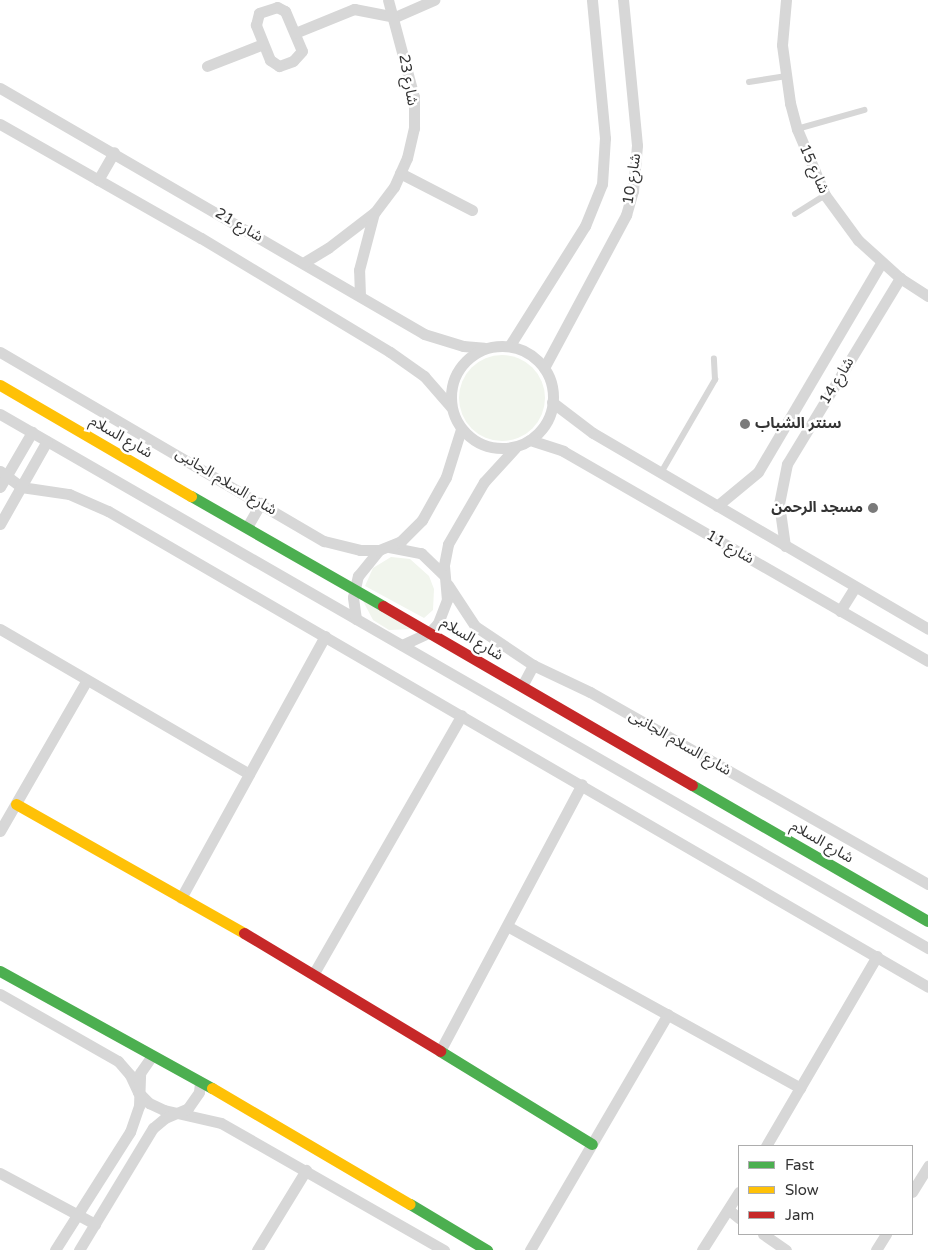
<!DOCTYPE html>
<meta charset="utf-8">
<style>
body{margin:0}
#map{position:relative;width:928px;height:1250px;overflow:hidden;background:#fff;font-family:"Varela Round","Noto Sans Arabic",sans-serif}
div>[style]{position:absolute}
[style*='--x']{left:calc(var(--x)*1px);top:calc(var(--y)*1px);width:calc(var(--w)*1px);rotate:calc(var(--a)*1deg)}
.green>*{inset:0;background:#f1f5ed}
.round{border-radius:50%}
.lane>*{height:5.5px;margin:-2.75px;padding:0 2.75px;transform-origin:2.75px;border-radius:2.75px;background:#d7d7d7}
.street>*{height:11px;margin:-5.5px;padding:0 5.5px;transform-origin:5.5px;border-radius:5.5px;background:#d7d7d7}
.street>.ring{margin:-5.5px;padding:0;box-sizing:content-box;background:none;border:11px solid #d7d7d7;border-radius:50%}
.fast>*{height:11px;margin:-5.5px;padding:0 5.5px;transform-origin:5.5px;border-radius:5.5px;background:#4caf50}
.slow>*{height:11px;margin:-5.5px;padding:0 5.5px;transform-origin:5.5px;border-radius:5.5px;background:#ffc107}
.jam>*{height:11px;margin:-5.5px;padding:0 5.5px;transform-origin:5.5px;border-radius:5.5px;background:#c62828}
.dots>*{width:14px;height:14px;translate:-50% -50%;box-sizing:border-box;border:2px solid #fff;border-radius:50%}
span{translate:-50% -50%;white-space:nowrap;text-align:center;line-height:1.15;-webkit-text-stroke:5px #fff;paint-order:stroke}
.street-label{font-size:15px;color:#333}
.poi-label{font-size:15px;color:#333;font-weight:700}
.left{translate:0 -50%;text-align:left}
.right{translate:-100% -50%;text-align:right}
.legend{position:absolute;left:738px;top:1145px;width:175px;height:90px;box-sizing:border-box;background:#fff;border:1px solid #adadad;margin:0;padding:6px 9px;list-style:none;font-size:15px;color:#333}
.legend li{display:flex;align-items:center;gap:10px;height:25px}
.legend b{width:25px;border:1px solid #adadad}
</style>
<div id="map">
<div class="green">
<i class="round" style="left:459px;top:355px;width:86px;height:86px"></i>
<i style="clip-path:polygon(391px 557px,410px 559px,429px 576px,434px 589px,433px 610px,424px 618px,365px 586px,373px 568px)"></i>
<i style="clip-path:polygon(362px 599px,415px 629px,389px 630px,373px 620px)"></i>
</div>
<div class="lane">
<i style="--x:749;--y:82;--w:36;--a:-9"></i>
<i style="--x:797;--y:129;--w:70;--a:-15.8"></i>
<i style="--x:795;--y:214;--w:36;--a:-32"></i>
<i style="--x:661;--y:473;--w:108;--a:-59.9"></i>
<i style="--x:715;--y:380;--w:21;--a:-93"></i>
</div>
<div class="street">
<i style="--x:786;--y:0;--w:45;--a:95.1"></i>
<i style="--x:782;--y:45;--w:59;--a:82.1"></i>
<i style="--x:790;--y:103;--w:27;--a:75"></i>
<i style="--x:797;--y:129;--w:72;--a:67"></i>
<i style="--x:825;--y:195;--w:56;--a:53.7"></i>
<i style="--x:858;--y:240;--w:57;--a:42.1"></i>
<i style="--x:900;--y:278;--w:33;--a:33"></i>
<i style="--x:277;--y:7;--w:9;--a:27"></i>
<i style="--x:285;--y:11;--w:43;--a:67"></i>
<i style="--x:302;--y:51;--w:13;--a:132"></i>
<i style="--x:293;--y:61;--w:15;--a:160"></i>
<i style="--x:279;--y:66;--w:11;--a:-146"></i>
<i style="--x:270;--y:60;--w:38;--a:-112"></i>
<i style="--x:256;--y:25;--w:12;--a:-76"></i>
<i style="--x:259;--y:13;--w:19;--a:-18"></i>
<i style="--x:295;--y:33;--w:64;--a:-22.1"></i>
<i style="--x:354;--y:9;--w:42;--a:11"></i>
<i style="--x:395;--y:17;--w:43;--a:-23.6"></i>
<i style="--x:207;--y:66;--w:60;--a:-21.4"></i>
<i style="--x:0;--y:88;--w:490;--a:30.1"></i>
<i style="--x:424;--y:334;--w:41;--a:17.1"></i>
<i style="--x:463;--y:346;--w:21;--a:5"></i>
<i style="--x:0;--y:124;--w:231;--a:29.6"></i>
<i style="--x:201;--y:238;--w:221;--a:31.1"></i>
<i style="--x:390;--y:352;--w:42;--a:35.2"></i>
<i style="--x:424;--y:376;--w:41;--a:48.9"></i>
<i style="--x:400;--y:173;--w:81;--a:27.2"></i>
<i style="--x:98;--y:180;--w:32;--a:-60"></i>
<i style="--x:303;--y:263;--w:29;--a:-31"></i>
<i style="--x:328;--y:248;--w:59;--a:-37.5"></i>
<i style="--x:375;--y:212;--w:31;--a:-53"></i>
<i style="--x:394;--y:187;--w:32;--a:-66"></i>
<i style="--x:407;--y:158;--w:31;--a:-77"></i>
<i style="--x:414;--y:128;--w:31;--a:-90"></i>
<i style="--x:414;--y:97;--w:100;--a:-105"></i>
<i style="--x:360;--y:296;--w:26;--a:-92"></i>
<i style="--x:359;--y:270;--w:59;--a:-75.3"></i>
<i style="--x:510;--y:345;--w:141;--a:-57.8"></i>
<i style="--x:585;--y:226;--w:45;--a:-68"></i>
<i style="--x:602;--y:184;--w:46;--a:-86.3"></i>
<i style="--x:605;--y:138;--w:139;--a:-95.4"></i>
<i class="ring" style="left:451px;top:346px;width:91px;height:91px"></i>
<i style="--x:0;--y:352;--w:375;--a:30.3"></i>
<i style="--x:324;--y:541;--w:37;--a:14"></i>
<i style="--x:360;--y:550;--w:19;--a:0"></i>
<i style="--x:544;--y:368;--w:174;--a:-61.8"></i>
<i style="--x:626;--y:215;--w:25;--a:-74"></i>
<i style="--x:633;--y:191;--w:46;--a:-85"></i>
<i style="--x:637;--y:145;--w:146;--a:-95.5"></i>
<i style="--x:552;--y:402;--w:51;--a:37.1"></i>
<i style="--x:593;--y:433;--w:388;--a:30.3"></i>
<i style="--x:0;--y:414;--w:1071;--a:29.92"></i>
<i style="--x:530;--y:440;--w:35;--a:18"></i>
<i style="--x:563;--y:451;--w:421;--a:29.9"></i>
<i style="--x:0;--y:471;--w:26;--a:37"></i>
<i style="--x:21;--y:487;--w:49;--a:8.3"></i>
<i style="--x:69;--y:494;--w:43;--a:23.6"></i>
<i style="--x:108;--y:511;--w:948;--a:30.13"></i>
<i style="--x:0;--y:487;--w:64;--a:-59.8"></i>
<i style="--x:717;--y:506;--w:53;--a:-39.7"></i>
<i style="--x:758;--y:472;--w:243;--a:-59.5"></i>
<i style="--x:0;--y:524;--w:95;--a:-60.5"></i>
<i style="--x:247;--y:527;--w:28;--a:-60"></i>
<i style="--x:785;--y:546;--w:42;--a:-98.1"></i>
<i style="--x:779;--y:504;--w:41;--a:-78.7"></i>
<i style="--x:787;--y:464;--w:218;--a:-58.7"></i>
<i style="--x:389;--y:547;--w:33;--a:11"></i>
<i style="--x:421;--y:553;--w:32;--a:44"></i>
<i style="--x:448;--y:585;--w:49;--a:56.6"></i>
<i style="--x:475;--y:626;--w:70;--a:33.9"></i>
<i style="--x:533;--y:665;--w:63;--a:25.3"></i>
<i style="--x:590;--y:692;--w:389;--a:29.6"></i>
<i style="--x:840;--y:611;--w:28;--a:-58"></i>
<i style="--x:356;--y:619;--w:22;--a:-98"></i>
<i style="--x:353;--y:597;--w:22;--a:-77"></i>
<i style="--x:358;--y:576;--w:33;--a:-51"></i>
<i style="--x:379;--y:550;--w:24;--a:-22"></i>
<i style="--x:401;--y:541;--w:30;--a:-45"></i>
<i style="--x:422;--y:520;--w:49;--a:-60.8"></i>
<i style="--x:446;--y:477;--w:50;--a:-72.6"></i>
<i style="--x:0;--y:629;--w:288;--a:30.2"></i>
<i style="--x:402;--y:645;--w:31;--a:-25"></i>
<i style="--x:430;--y:632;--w:12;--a:-48"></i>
<i style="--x:438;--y:623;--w:25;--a:-69"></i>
<i style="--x:447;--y:600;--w:35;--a:-95"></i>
<i style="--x:444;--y:565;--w:21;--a:-79"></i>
<i style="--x:448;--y:544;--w:72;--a:-59.9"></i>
<i style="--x:484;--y:482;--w:46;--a:-47.6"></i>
<i style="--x:522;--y:686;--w:24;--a:-62"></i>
<i style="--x:0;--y:831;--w:174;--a:-60.1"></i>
<i style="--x:181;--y:898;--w:299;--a:-61.2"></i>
<i style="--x:507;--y:926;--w:335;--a:28.9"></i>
<i style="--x:314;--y:973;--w:297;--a:-60.2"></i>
<i style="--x:0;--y:994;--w:136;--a:29.6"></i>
<i style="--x:118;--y:1061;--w:18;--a:49"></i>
<i style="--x:130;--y:1075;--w:19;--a:65"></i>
<i style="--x:138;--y:1092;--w:16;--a:45"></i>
<i style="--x:149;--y:1103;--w:17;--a:25"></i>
<i style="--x:164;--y:1110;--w:58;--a:12.8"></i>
<i style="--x:221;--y:1123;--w:257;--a:29.7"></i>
<i style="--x:440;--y:1051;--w:302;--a:-62"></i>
<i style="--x:766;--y:1146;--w:220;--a:-59.7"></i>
<i style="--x:0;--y:1173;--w:108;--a:28.2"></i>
<i style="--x:912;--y:1192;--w:31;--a:-58"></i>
<i style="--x:729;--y:1210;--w:13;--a:39"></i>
<i style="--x:763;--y:1234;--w:28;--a:35"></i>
<i style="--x:55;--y:1250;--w:140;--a:-57.6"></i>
<i style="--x:130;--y:1132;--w:28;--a:-71"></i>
<i style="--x:139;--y:1106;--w:33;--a:-88"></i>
<i style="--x:140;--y:1073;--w:19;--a:-55"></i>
<i style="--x:79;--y:1250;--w:143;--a:-58.8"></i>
<i style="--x:153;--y:1128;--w:16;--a:-40"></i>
<i style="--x:165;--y:1118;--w:25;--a:-23"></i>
<i style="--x:188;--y:1108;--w:19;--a:-55"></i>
<i style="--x:199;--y:1092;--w:9;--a:-84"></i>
<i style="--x:257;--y:1250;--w:94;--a:-58.5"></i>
<i style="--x:530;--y:1250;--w:273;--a:-59.7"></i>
<i style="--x:702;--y:1250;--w:69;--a:-57.5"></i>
<i style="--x:876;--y:1250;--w:19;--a:-58"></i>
</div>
<div class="fast">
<i style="--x:191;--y:496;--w:221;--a:29.8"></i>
<i style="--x:692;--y:785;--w:272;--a:30"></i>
<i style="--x:0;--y:971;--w:242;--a:28.9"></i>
<i style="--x:440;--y:1051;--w:178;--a:31.5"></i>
<i style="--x:410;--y:1204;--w:90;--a:30.9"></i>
</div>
<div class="slow">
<i style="--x:0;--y:385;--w:221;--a:30.2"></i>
<i style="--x:16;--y:804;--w:262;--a:29.5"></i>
<i style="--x:212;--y:1088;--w:229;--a:30.4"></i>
</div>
<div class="jam">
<i style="--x:383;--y:606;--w:357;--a:30.1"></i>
<i style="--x:244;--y:933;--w:229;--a:31"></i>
</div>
<div class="dots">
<i style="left:745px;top:424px;background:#7a7a7a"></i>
<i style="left:873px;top:508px;background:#7a7a7a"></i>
</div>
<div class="street-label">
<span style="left:408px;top:80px;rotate:80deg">شارع 23</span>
<span style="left:814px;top:169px;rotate:66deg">شارع 15</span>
<span style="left:632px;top:179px;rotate:-81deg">شارع 10</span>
<span style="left:239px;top:225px;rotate:30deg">شارع 21</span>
<span style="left:837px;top:381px;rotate:-59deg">شارع 14</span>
<span style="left:121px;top:437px;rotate:30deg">شارع السلام</span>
<span style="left:226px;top:482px;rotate:31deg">شارع السلام الجانبى</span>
<span style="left:730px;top:547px;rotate:30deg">شارع 11</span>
<span style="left:472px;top:639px;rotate:31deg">شارع السلام</span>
<span style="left:680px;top:743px;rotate:30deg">شارع السلام الجانبى</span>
<span style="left:822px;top:842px;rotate:30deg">شارع السلام</span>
</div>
<div class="poi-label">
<span class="left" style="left:755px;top:424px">سنتر الشباب</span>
<span class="right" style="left:863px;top:508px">مسجد الرحمن</span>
</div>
<ul class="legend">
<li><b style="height:6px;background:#4caf50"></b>Fast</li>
<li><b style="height:6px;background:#ffc107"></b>Slow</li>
<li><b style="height:6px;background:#c62828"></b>Jam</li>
</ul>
</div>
